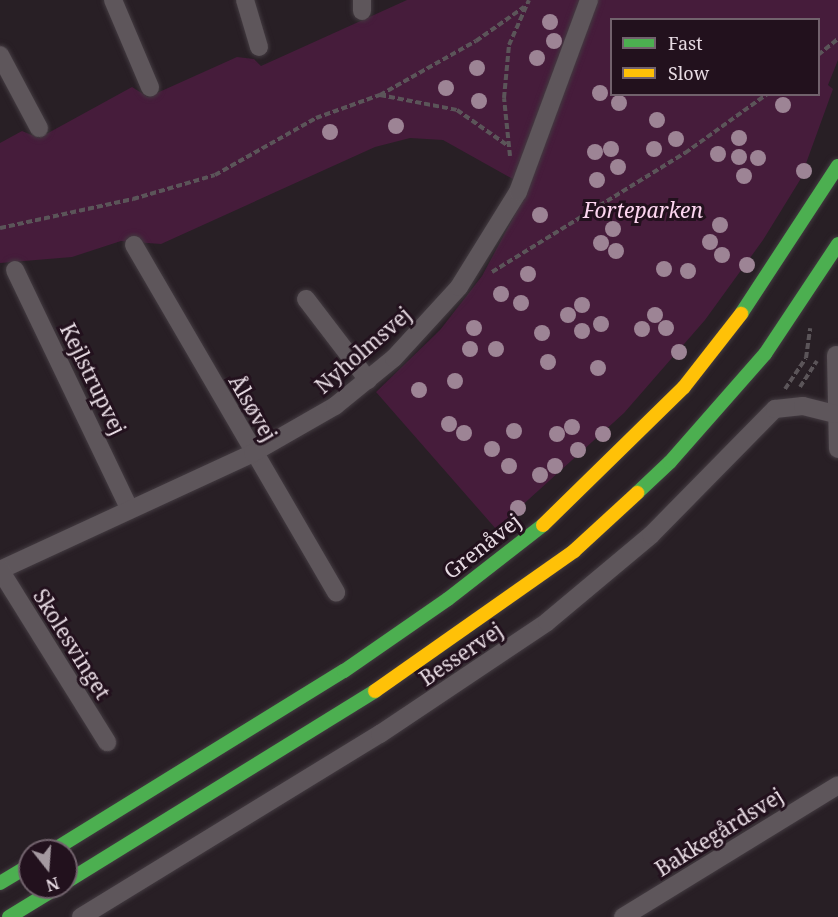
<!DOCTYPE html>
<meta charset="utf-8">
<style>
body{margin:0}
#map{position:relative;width:838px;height:917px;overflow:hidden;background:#281f25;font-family:"Noto Serif",serif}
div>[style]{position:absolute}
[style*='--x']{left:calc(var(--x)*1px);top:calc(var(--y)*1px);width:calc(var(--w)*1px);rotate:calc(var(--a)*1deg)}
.green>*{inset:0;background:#461c3b}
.path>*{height:4px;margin-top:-2px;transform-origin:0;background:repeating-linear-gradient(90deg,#5b5559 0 6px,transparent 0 9px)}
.roads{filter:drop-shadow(0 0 2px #433b41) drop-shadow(0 0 2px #433b41)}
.street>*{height:18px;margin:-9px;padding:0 9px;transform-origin:9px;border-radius:9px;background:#5e565b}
.fast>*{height:14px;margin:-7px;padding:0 7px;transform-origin:7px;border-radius:7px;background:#4caf50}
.slow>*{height:14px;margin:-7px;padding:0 7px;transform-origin:7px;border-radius:7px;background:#ffc107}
.trees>*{width:16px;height:16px;margin:-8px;border-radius:50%;background:#9d8495}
span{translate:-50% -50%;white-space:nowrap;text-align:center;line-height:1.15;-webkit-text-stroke:6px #22111d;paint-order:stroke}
.park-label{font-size:21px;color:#fdd6f0;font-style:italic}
.street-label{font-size:21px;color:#e7dbe3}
.legend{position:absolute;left:610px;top:18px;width:210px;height:78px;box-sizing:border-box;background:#22111d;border:2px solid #71626c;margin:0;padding:8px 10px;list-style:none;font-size:18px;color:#e7dbe3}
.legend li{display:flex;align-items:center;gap:12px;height:30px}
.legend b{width:30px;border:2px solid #71626c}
.north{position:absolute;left:18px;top:839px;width:60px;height:60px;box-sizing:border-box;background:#22111d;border:2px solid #71626c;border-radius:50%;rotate:163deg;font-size:16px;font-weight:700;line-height:24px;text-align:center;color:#e7dbe3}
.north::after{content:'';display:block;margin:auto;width:21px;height:27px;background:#a499a0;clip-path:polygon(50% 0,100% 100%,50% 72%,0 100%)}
</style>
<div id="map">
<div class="green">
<i style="clip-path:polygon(evenodd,407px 0,838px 0,838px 60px,828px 85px,833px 89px,800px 180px,763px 240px,705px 320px,624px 413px,496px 529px,376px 392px,440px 330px,482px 276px,529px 188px,443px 140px,410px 138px,375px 147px,161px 244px,121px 241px,72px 257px,0 263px,0 143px,22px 131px,39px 138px,132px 87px,148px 97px,237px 57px,254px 59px,261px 66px,407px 0,612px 20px,818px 20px,818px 94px,612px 94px,612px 20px)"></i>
</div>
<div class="path">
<i style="--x:818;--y:55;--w:26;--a:-39"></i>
<i style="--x:380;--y:95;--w:78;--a:11"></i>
<i style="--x:457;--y:110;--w:61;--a:35"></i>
<i style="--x:510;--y:156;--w:58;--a:-95.9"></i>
<i style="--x:504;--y:98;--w:53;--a:-84.6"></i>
<i style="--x:509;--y:45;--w:49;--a:-66"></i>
<i style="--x:0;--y:228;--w:136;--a:-12.3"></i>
<i style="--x:133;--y:199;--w:85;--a:-16.3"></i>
<i style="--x:215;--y:175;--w:116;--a:-29.4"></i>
<i style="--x:316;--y:118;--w:68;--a:-19.8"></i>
<i style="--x:380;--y:95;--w:110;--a:-29.4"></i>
<i style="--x:476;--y:41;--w:59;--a:-35.3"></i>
<i style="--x:492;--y:272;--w:227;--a:-31.7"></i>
<i style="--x:685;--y:153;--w:101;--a:-35.7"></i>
<i style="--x:800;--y:387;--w:31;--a:-57"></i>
<i style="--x:785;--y:389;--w:37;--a:-56"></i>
<i style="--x:806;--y:358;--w:30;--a:-82"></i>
</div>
<div class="roads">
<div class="street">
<i style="--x:113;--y:0;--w:95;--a:67"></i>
<i style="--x:245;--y:0;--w:49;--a:73.4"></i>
<i style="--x:362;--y:0;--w:11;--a:90"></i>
<i style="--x:0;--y:55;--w:83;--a:61.9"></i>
<i style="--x:134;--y:245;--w:402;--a:59.8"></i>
<i style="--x:15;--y:270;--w:264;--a:64.4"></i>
<i style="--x:306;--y:299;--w:102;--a:52.6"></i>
<i style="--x:836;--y:355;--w:94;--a:88.8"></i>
<i style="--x:0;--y:570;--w:279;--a:-24.8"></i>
<i style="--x:253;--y:453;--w:95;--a:-29.8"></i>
<i style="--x:335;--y:406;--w:76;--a:-39.1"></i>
<i style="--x:394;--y:358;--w:96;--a:-47.5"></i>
<i style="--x:459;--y:287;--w:112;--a:-58.2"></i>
<i style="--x:518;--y:192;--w:205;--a:-69.7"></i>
<i style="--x:0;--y:570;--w:203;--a:58.1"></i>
<i style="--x:81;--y:917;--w:351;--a:-31.5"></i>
<i style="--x:380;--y:734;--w:201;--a:-33.8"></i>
<i style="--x:547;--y:622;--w:136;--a:-39.9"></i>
<i style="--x:651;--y:535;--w:177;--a:-45.5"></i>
<i style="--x:775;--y:409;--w:28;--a:-6"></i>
<i style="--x:803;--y:406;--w:33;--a:14"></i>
<i style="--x:623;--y:917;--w:252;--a:-31.5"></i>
</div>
<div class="fast">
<i style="--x:741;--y:314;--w:177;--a:-56.8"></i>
<i style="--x:637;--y:493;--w:45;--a:-43.2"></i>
<i style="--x:670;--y:462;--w:144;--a:-48.7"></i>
<i style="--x:765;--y:354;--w:132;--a:-56.4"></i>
<i style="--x:52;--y:851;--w:343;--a:-31.7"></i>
<i style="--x:344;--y:671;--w:126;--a:-34.7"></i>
<i style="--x:448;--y:599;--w:120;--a:-37.9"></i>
<i style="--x:66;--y:882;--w:363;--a:-31.7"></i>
<i style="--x:0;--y:883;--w:35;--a:-31"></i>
<i style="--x:9;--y:917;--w:57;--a:-31.5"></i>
</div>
<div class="slow">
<i style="--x:543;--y:525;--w:197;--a:-44.4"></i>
<i style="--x:684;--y:387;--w:93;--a:-52"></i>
<i style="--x:375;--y:691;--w:243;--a:-35.1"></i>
<i style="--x:574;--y:551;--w:86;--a:-42.6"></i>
</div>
</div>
<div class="trees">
<i style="left:550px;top:22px"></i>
<i style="left:554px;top:41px"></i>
<i style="left:537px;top:58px"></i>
<i style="left:477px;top:68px"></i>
<i style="left:446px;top:88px"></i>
<i style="left:600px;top:93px"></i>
<i style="left:479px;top:101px"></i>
<i style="left:619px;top:103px"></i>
<i style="left:783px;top:105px"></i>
<i style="left:657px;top:120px"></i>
<i style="left:396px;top:126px"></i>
<i style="left:330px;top:132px"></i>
<i style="left:739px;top:138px"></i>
<i style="left:676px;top:139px"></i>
<i style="left:611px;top:149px"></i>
<i style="left:654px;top:149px"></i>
<i style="left:595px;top:152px"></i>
<i style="left:718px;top:154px"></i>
<i style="left:739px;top:157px"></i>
<i style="left:758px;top:158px"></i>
<i style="left:618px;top:167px"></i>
<i style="left:804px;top:171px"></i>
<i style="left:744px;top:176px"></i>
<i style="left:597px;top:180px"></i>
<i style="left:540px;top:215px"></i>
<i style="left:720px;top:225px"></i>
<i style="left:613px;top:229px"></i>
<i style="left:710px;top:242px"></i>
<i style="left:601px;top:243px"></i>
<i style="left:616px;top:251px"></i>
<i style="left:722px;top:255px"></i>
<i style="left:747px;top:265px"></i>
<i style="left:664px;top:269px"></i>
<i style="left:688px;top:271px"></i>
<i style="left:528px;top:274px"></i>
<i style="left:501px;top:294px"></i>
<i style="left:521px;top:303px"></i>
<i style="left:582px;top:305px"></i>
<i style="left:568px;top:315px"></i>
<i style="left:655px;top:315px"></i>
<i style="left:601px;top:324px"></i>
<i style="left:474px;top:328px"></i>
<i style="left:666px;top:328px"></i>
<i style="left:642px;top:329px"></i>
<i style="left:582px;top:331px"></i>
<i style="left:542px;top:333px"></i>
<i style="left:470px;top:349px"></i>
<i style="left:496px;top:349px"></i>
<i style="left:679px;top:352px"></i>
<i style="left:548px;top:362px"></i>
<i style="left:598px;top:368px"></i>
<i style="left:455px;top:381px"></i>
<i style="left:419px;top:390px"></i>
<i style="left:449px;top:424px"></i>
<i style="left:572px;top:427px"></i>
<i style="left:514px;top:431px"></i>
<i style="left:464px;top:433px"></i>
<i style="left:557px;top:434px"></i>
<i style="left:603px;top:434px"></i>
<i style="left:492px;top:449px"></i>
<i style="left:578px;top:450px"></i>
<i style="left:509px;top:466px"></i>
<i style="left:555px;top:466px"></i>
<i style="left:540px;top:475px"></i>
<i style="left:518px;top:508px"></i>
</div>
<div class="park-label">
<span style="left:643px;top:210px">Forteparken</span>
</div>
<div class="street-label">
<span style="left:363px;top:350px;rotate:-41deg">Nyholmsvej</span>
<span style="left:93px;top:379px;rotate:64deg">Kejlstrupvej</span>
<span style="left:253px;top:408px;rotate:60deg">Ålsøvej</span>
<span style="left:482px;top:546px;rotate:-38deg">Grenåvej</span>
<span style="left:72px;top:644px;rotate:58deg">Skolesvinget</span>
<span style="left:461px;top:654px;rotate:-34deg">Besservej</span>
<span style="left:719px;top:832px;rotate:-32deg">Bakkegårdsvej</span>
</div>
<ul class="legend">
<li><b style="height:8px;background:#4caf50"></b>Fast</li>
<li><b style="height:8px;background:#ffc107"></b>Slow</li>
</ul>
<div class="north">N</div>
</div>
